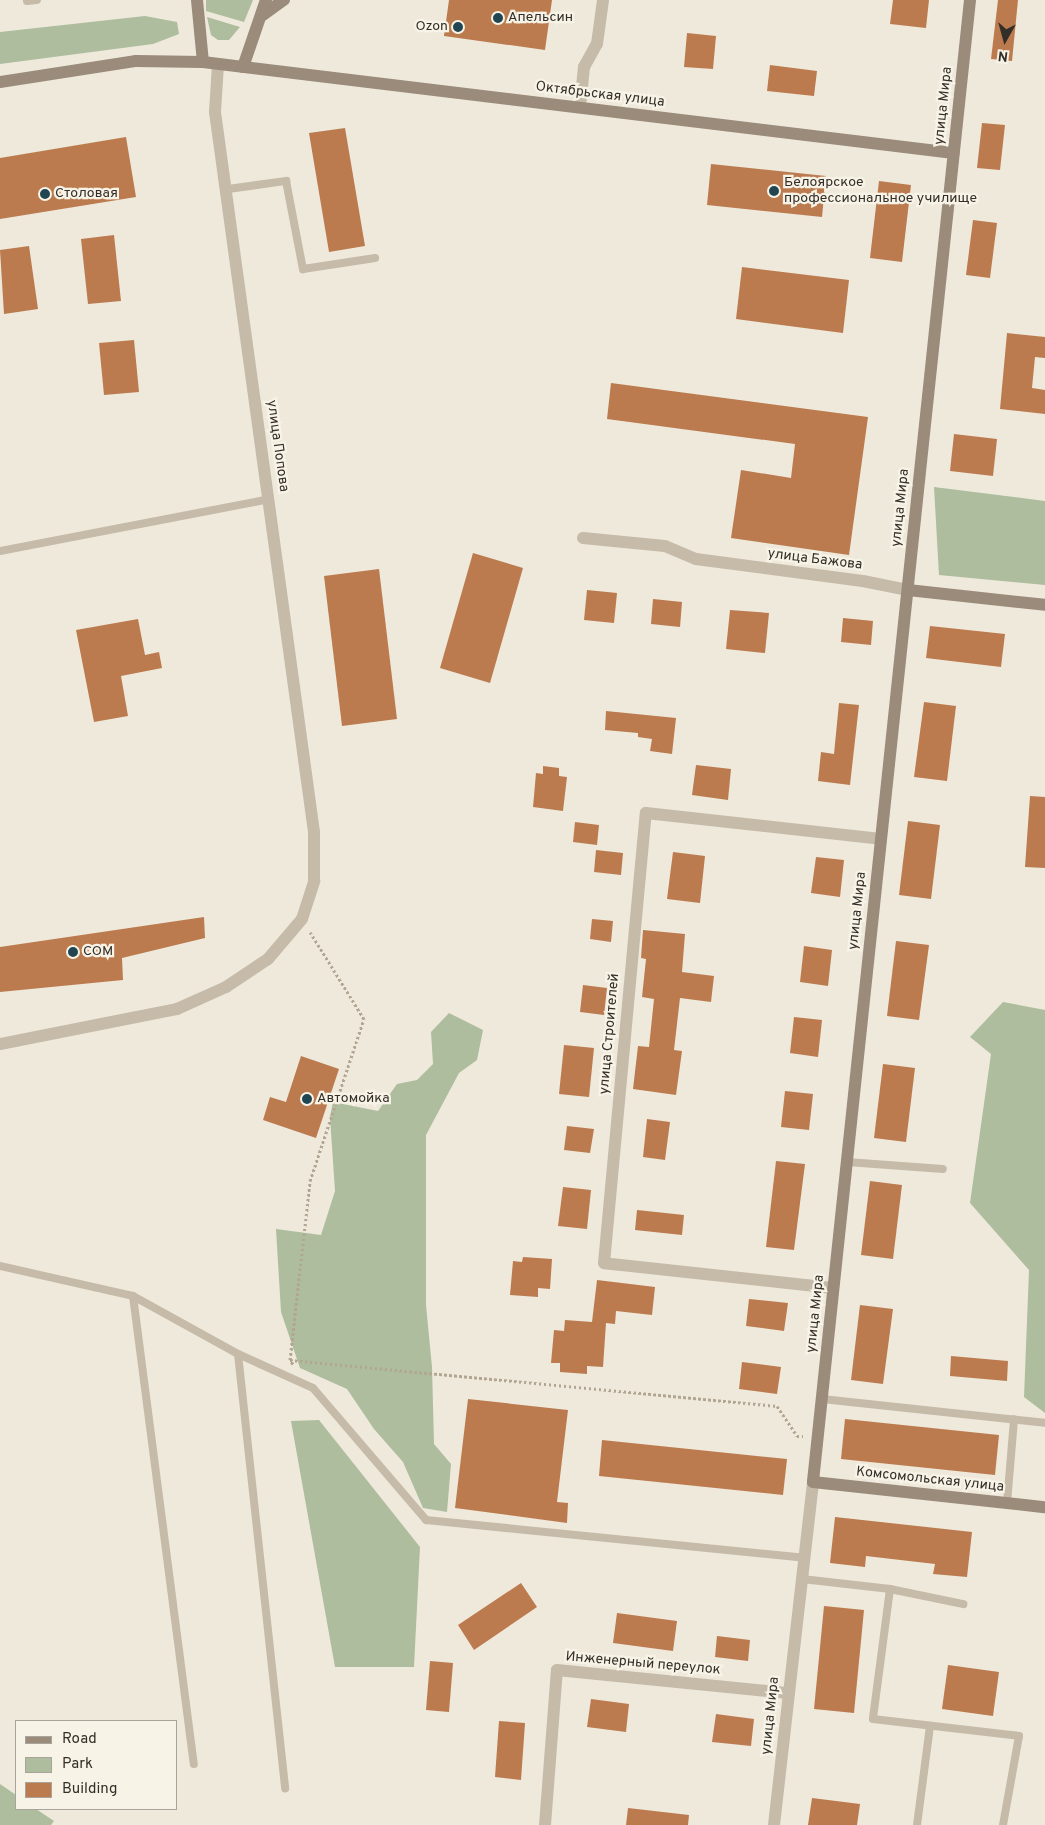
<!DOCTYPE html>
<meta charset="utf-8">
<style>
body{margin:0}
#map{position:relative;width:1045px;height:1825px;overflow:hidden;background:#efe9dc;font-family:Overpass,sans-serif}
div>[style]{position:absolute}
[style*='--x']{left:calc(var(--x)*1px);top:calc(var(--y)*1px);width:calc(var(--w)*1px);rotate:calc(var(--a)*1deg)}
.green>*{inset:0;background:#adbd9d}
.building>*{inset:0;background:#bb7b4e}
.path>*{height:3px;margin-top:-1.5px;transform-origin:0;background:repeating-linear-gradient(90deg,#b2a693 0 2.5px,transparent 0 5px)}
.lane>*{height:8px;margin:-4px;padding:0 4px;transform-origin:4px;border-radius:4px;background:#c6bba9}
.street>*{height:12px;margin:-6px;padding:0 6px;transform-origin:6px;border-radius:6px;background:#c6bba9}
.secondary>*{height:12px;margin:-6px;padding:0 6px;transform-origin:6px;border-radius:6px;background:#9a8b7a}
.dots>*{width:14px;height:14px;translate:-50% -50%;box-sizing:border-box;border:2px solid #f7f3e7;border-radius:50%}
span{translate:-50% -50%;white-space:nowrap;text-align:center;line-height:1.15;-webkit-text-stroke:4.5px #f7f3e7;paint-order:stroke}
.poi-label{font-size:14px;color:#342e28}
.left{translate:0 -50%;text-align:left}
.right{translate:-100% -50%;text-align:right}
.street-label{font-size:14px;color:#342e28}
.legend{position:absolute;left:15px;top:1720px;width:162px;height:90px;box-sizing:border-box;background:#f7f3e7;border:1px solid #a9a49b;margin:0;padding:6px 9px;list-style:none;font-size:15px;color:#342e28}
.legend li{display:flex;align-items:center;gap:10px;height:25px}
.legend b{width:25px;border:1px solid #a9a49b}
.north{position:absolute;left:980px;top:15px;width:50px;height:50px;-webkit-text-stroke:4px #f7f3e7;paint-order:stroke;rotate:187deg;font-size:14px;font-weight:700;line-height:20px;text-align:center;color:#342e28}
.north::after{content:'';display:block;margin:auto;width:18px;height:22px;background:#342e28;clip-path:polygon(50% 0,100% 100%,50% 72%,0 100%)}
</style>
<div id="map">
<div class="green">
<i style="clip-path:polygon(206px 0,253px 0,244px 22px,206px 11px)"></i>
<i style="clip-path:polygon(145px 16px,177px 22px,179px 34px,153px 44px,0 64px,0 32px)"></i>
<i style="clip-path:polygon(207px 17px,240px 27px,229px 40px,218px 40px,211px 35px)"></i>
<i style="clip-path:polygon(934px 487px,1045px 501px,1045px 585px,939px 575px)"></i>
<i style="clip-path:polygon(1003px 1002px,1045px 1010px,1045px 1413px,1024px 1397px,1029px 1270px,970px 1203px,991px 1054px,970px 1037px)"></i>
<i style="clip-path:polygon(449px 1013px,483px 1030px,477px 1060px,459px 1073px,426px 1135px,426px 1305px,432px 1367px,434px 1444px,451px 1464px,447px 1512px,423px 1508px,403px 1462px,374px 1429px,347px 1389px,300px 1368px,281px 1312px,276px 1229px,321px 1235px,335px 1191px,330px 1117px,333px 1102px,378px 1111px,397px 1084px,417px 1080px,433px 1064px,431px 1032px)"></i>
<i style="clip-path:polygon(319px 1420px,420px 1547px,414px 1667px,335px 1667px,291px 1421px)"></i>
<i style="clip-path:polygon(0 1784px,16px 1795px,16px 1809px,36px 1809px,54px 1821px,51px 1825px,0 1825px)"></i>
</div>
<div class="building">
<i style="clip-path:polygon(449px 0,552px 0,545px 50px,444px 36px)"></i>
<i style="clip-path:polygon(893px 0,929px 0,926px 28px,890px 24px)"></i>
<i style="clip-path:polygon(998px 0,1018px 0,1012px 61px,991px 59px)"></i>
<i style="clip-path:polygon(687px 33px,716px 36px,713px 69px,684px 67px)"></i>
<i style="clip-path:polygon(770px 65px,817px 71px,814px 96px,767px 91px)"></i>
<i style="clip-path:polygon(982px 123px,1005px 125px,1000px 170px,977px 168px)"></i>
<i style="clip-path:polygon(345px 128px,365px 246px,329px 252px,309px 133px)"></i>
<i style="clip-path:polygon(126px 137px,136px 197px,0 219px,0 158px)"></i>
<i style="clip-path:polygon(711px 164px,826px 176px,822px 217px,707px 205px)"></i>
<i style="clip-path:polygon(879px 181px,911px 185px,902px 262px,870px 258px)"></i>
<i style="clip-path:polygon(973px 220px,997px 223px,990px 278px,966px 275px)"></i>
<i style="clip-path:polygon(114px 235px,121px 301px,88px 304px,81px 239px)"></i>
<i style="clip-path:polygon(29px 246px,38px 309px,4px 314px,0 250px)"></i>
<i style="clip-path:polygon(742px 267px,849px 280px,843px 333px,736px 319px)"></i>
<i style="clip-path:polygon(1007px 333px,1045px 337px,1045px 358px,1035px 357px,1032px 388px,1045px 390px,1045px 414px,1000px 409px)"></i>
<i style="clip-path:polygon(134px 340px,139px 392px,104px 395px,99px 343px)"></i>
<i style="clip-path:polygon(611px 383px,868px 417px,849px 555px,731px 538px,741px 470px,791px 478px,795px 444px,607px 419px)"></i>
<i style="clip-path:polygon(954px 434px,997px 439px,993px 476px,950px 471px)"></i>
<i style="clip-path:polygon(473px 553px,523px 568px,490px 683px,440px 668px)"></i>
<i style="clip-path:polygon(379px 569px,397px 719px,342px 726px,324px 576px)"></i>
<i style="clip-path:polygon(587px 590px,617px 593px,614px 623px,584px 620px)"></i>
<i style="clip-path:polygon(653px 599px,682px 602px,680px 627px,651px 624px)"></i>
<i style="clip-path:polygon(730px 610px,769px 613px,765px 653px,726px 649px)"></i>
<i style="clip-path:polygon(843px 618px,873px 621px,871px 645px,841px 642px)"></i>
<i style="clip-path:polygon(138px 619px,145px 655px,159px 652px,162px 668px,121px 676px,128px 716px,94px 722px,76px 630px)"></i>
<i style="clip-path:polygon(930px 626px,1005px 634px,1001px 667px,926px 658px)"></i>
<i style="clip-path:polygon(924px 702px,956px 706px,947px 781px,914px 777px)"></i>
<i style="clip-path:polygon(839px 703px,859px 705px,850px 785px,818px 781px,821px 752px,834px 754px)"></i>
<i style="clip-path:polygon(606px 711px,676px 718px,672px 754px,650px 751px,652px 739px,638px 737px,638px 733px,605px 730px)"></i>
<i style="clip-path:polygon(696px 765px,731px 769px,728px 800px,692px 795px)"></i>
<i style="clip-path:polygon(543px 766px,559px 768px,559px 776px,567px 777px,563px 811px,533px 807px,536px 773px,543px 774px)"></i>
<i style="clip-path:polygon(1030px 796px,1045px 797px,1045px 868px,1025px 867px)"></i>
<i style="clip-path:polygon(908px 821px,940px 825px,931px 899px,899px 895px)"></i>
<i style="clip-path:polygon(575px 822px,599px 825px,597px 845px,573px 842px)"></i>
<i style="clip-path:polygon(596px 850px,623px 853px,621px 875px,594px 872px)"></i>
<i style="clip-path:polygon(673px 852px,705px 856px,700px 903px,667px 899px)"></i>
<i style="clip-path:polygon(816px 857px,844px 860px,840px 897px,811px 893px)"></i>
<i style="clip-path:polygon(204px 917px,205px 938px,122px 958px,123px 980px,0 992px,0 947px)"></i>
<i style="clip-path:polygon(592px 919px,613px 921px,611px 942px,590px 939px)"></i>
<i style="clip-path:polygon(643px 930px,685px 934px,682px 972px,714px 976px,711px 1002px,680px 998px,674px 1050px,682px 1051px,676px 1095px,633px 1089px,638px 1046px,649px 1047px,654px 999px,642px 997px,646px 959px,641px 958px)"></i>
<i style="clip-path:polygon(896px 941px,929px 945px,919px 1020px,887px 1016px)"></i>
<i style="clip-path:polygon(804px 946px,832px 950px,828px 986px,800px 982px)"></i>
<i style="clip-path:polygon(583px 985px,607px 988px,604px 1015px,580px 1012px)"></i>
<i style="clip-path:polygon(794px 1017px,822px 1020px,818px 1057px,790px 1053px)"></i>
<i style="clip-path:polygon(564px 1045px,594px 1048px,589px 1097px,559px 1094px)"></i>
<i style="clip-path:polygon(301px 1056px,339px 1069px,316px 1138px,263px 1120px,270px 1097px,286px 1102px)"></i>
<i style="clip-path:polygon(883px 1064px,915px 1068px,906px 1142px,874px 1138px)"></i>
<i style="clip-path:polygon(785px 1091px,813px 1094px,809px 1130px,781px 1127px)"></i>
<i style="clip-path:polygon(647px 1119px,670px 1122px,665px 1160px,643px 1157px)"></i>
<i style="clip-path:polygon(567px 1126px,594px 1129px,590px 1153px,564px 1150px)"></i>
<i style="clip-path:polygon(776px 1161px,805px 1164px,794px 1250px,766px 1247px)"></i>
<i style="clip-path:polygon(870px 1181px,902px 1185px,893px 1259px,861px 1255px)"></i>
<i style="clip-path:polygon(563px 1187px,591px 1190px,587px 1229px,558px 1226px)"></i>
<i style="clip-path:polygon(637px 1210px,684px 1215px,682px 1235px,635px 1230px)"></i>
<i style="clip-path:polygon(523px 1257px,552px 1259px,550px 1289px,538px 1288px,538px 1297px,510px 1295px,513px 1261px,522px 1262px)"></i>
<i style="clip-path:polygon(597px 1280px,655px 1287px,652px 1315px,616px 1311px,615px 1324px,606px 1323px,603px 1367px,587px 1366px,587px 1374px,560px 1372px,560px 1363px,551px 1363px,554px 1330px,564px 1331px,565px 1320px,592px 1322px)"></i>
<i style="clip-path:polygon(749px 1299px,788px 1303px,784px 1331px,746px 1326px)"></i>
<i style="clip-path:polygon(860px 1305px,893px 1309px,883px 1384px,851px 1380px)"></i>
<i style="clip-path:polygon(951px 1356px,1008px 1361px,1007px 1381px,950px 1376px)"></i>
<i style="clip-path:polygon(742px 1362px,781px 1367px,777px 1394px,739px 1389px)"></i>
<i style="clip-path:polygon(468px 1399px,568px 1410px,557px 1502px,568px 1503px,567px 1523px,455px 1508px)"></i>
<i style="clip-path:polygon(845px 1419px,999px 1435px,995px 1475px,841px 1459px)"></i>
<i style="clip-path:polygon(602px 1440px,787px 1459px,783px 1495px,599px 1476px)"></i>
<i style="clip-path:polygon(835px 1517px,972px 1532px,967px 1577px,933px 1574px,935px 1564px,866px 1556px,865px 1567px,830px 1563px)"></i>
<i style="clip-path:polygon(521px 1583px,537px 1607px,474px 1650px,458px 1625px)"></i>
<i style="clip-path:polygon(824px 1606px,864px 1610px,854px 1713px,814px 1709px)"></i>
<i style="clip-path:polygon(617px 1613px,677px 1621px,673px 1651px,613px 1643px)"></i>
<i style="clip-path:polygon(717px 1636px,750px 1640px,748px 1661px,715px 1657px)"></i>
<i style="clip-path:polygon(430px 1661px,453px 1663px,449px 1712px,426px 1710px)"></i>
<i style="clip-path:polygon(948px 1665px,999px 1672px,993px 1716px,942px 1709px)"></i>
<i style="clip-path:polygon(591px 1699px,629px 1704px,626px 1732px,587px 1727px)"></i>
<i style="clip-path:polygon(716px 1714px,754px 1719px,751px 1746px,712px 1742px)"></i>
<i style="clip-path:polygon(499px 1721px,525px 1723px,521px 1780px,495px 1777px)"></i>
<i style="clip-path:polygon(812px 1798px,860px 1804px,857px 1825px,808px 1825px)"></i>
<i style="clip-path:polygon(628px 1808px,689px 1815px,688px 1825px,626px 1825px)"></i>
</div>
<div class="path">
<i style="--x:290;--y:1360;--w:489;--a:5.4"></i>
<i style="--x:777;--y:1406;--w:36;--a:56"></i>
<i style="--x:797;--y:1436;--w:6;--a:0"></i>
<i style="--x:293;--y:1364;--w:5;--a:-127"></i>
<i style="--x:290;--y:1360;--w:180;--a:-83.6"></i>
<i style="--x:310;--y:1181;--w:171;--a:-71.6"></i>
<i style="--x:364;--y:1019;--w:102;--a:-121.8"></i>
</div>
<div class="lane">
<i style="--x:27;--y:1;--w:10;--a:-6"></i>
<i style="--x:228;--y:189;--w:59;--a:-7.9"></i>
<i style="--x:286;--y:181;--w:90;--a:79.1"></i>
<i style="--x:303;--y:269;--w:73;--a:-8.7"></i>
<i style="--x:0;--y:551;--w:274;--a:-10.9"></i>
<i style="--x:847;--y:1162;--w:96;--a:4.2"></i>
<i style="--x:0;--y:1266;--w:136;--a:12.7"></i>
<i style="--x:133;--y:1296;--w:120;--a:28.9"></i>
<i style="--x:238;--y:1354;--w:82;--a:24.4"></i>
<i style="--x:313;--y:1388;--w:174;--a:49.4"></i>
<i style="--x:426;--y:1520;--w:380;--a:5.7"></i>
<i style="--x:133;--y:1296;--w:472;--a:82.6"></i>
<i style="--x:238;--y:1354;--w:437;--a:83.8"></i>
<i style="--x:822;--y:1399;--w:224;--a:6.1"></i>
<i style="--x:1007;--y:1503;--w:84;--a:-85.2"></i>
<i style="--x:802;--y:1579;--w:89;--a:6.5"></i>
<i style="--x:890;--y:1589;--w:75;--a:11.6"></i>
<i style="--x:890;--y:1589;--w:131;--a:97.5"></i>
<i style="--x:873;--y:1719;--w:147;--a:6.6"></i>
<i style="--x:1019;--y:1736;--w:90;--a:100.2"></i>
<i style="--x:917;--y:1825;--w:100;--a:-82.5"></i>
</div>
<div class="street">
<i style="--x:580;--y:107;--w:40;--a:-84.3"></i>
<i style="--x:584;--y:67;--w:26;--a:-61"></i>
<i style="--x:597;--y:44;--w:44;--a:-82.2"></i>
<i style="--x:583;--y:538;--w:82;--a:5.6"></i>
<i style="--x:665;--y:546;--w:34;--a:23"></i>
<i style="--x:696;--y:559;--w:168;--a:7.5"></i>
<i style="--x:863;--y:581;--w:46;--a:11.3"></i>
<i style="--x:0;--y:1044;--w:180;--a:-11.2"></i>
<i style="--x:177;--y:1009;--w:54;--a:-24.2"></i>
<i style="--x:226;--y:987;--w:50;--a:-33.7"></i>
<i style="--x:268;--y:959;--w:52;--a:-49.6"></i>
<i style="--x:302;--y:919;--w:40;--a:-72"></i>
<i style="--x:314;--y:881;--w:49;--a:-90"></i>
<i style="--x:314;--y:832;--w:727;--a:-97.83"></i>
<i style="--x:215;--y:112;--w:48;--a:-86.4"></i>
<i style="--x:833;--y:1288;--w:230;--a:-173.8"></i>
<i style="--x:604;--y:1263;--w:452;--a:-84.7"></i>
<i style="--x:646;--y:813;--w:236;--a:6.3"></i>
<i style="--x:545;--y:1825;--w:155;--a:-85.6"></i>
<i style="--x:557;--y:1670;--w:233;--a:5.7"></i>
<i style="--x:774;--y:1825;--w:345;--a:-83.5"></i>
</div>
<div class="secondary">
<i style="--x:197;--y:0;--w:62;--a:84.5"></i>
<i style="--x:203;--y:62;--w:756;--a:6.91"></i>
<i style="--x:970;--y:0;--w:1490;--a:96.05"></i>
<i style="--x:813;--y:1482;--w:233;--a:6.2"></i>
<i style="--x:263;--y:15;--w:26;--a:-36"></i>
<i style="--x:243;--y:67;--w:71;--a:-71.1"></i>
<i style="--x:0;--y:82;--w:138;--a:-8.8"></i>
<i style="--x:136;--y:61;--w:67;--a:0.9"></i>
<i style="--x:908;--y:590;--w:138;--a:6.2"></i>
</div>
<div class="dots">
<i style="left:498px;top:18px;background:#214652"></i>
<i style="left:458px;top:27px;background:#214652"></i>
<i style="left:774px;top:191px;background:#214652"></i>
<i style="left:45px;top:194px;background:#214652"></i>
<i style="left:73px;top:952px;background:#214652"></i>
<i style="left:307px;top:1099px;background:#214652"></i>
</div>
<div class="poi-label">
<span class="left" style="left:508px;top:18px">Апельсин</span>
<span class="right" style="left:448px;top:27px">Ozon</span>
<span class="left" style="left:784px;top:191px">Белоярское<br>профессиональное училище</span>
<span class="left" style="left:55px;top:194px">Столовая</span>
<span class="left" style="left:83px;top:952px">СОМ</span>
<span class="left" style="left:317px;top:1099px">Автомойка</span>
</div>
<div class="street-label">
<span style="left:600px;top:95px;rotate:7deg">Октябрьская улица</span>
<span style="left:944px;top:106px;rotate:-84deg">улица Мира</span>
<span style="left:277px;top:446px;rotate:82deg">улица Попова</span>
<span style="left:901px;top:508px;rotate:-84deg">улица Мира</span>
<span style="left:815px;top:560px;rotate:7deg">улица Бажова</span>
<span style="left:858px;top:911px;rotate:-84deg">улица Мира</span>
<span style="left:610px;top:1034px;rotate:-85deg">улица Строителей</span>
<span style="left:816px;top:1314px;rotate:-84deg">улица Мира</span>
<span style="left:930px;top:1480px;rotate:6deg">Комсомольская улица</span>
<span style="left:643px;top:1664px;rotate:5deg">Инженерный переулок</span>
<span style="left:771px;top:1716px;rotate:-84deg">улица Мира</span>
</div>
<ul class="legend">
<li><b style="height:6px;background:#9a8b7a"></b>Road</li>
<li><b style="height:14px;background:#adbd9d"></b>Park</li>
<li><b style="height:14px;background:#bb7b4e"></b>Building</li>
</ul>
<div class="north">N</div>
</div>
